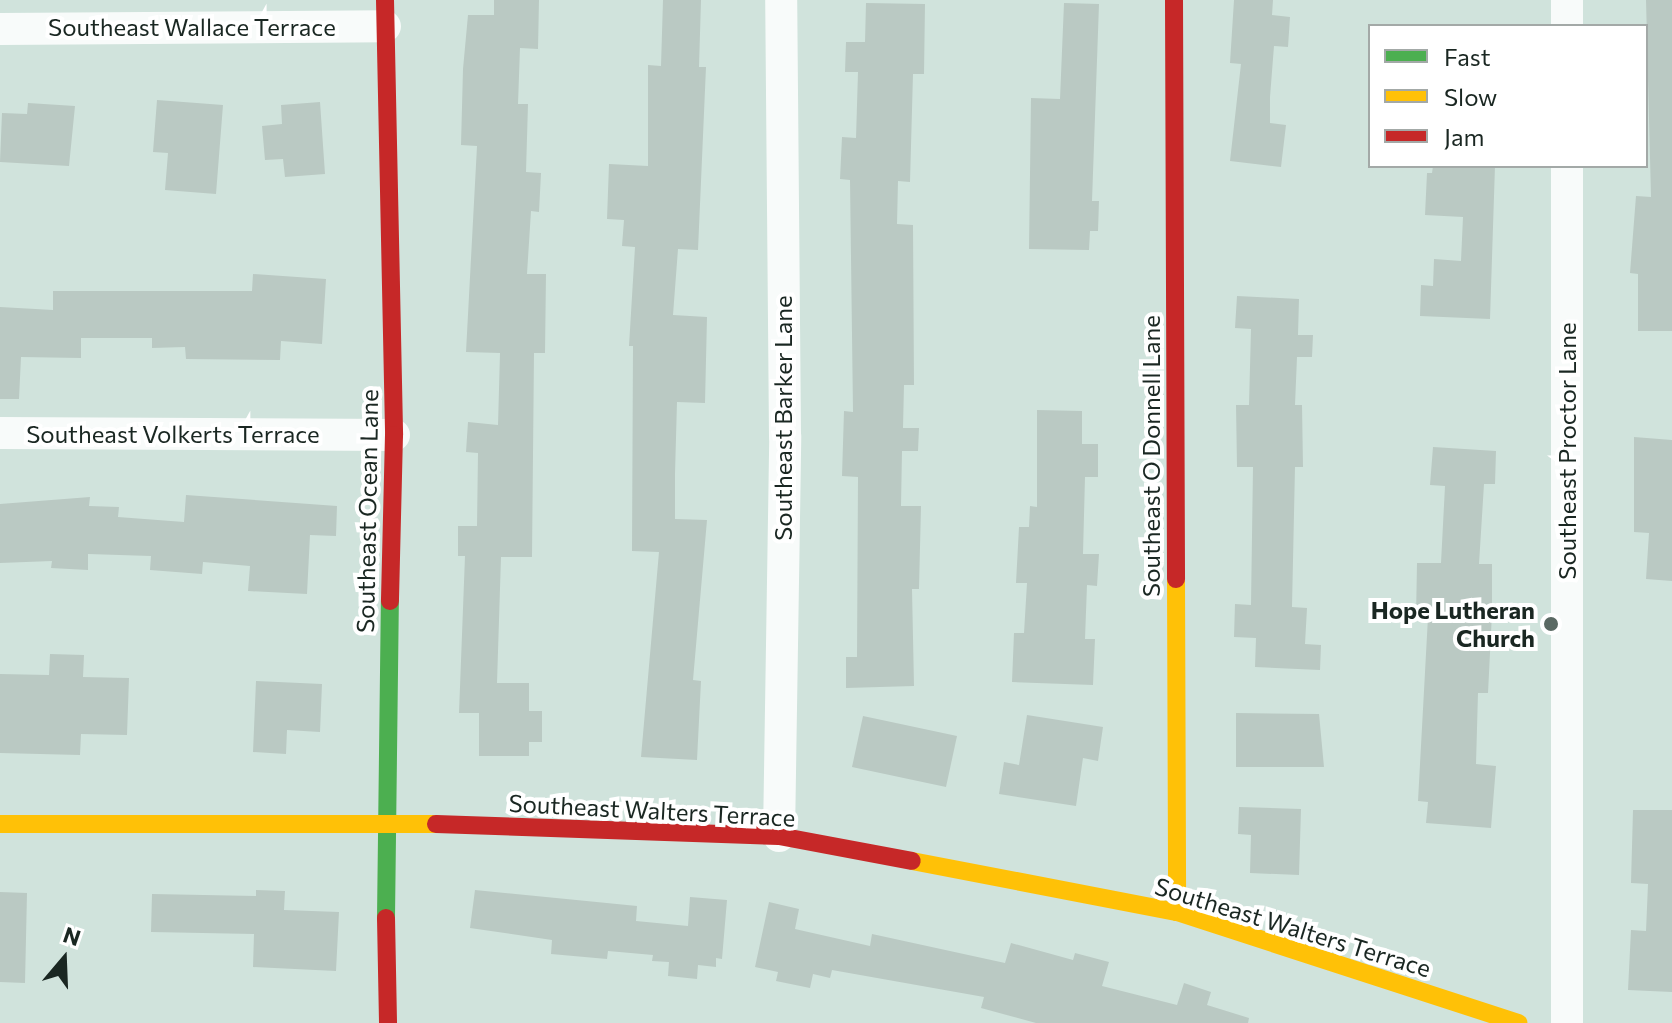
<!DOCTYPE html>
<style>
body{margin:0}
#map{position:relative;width:1672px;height:1023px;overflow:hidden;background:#d0e3dc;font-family:Commissioner,sans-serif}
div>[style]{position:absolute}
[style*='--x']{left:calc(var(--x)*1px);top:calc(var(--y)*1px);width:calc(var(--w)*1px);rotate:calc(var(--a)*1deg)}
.building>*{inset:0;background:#bac9c3}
.street>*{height:32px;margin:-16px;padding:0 16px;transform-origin:16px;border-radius:16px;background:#f8fbfa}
.fast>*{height:18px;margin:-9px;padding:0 9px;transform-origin:9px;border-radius:9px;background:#4caf50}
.slow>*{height:18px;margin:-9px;padding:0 9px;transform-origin:9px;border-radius:9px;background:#ffc107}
.jam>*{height:18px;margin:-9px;padding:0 9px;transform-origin:9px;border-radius:9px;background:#c62828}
.dots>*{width:22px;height:22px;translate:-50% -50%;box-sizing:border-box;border:4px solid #fff;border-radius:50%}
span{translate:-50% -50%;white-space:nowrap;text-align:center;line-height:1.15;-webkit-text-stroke:8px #fff;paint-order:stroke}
.street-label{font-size:24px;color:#1a2722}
.poi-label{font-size:24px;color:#1a2722;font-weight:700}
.right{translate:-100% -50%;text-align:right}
.legend{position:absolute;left:1368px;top:24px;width:280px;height:144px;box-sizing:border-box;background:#fff;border:2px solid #a3a9a7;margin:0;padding:10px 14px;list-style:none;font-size:24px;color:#1a2722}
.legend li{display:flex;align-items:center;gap:16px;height:40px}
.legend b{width:40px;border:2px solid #a3a9a7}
.north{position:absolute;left:24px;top:919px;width:80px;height:80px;-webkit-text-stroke:6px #fff;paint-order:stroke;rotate:19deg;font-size:22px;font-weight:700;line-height:32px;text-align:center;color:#1a2722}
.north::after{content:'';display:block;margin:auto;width:28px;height:36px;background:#1a2722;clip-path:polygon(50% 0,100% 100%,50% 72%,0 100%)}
</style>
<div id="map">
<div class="building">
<i style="clip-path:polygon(494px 0,539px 0,538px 49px,520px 48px,518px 104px,528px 104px,526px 172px,541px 173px,539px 212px,531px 211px,527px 274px,546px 274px,545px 353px,534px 353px,532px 557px,501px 557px,497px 683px,529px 683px,529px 711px,542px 711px,542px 742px,529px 742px,529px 756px,479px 756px,479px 713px,459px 713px,465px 556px,458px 556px,458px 526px,477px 526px,478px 453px,466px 452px,468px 422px,498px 425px,500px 353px,466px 352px,477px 146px,461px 145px,463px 69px,468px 15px,494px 15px)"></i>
<i style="clip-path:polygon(663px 0,701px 0,699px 67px,706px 67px,698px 250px,678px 249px,673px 315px,707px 317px,705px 403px,677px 402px,675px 474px,675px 519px,707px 520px,693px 680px,701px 681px,697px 760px,641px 757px,659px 552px,632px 551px,633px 346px,629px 346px,635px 247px,622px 246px,624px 220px,607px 219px,609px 164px,648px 166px,648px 65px,661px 66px)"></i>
<i style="clip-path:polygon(1234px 0,1273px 0,1272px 15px,1290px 17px,1288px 47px,1274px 46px,1270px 97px,1270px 123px,1286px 125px,1281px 167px,1230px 161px,1241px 64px,1230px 63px)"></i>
<i style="clip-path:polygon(1646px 0,1672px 0,1672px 331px,1638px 331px,1638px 274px,1630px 273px,1636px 196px,1651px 197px)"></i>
<i style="clip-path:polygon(866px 3px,925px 4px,924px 74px,913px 74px,910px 182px,898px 181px,897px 224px,913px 225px,914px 385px,904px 385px,903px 428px,919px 428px,918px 451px,902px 451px,901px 506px,921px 506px,919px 589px,912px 589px,914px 686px,846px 688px,846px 657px,857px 657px,858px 477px,842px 476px,844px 411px,853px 412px,850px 180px,840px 179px,842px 137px,856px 138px,858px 72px,845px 72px,846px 42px,865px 42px)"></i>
<i style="clip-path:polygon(1064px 3px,1099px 4px,1092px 201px,1099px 201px,1098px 231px,1090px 231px,1089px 250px,1029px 249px,1031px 98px,1060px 99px)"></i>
<i style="clip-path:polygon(157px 100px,223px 105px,216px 194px,165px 190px,168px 153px,153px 152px)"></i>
<i style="clip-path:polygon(320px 102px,325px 174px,285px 177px,283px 159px,265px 160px,262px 126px,282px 124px,281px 105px)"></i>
<i style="clip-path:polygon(28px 103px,75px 106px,69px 166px,0 162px,2px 113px,27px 114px)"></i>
<i style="clip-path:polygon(1433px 166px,1495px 166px,1490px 319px,1420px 316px,1421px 285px,1433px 286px,1434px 259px,1461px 261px,1463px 217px,1425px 215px,1427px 173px,1432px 173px)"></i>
<i style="clip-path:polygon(253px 274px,326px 279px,322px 344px,281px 341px,280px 360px,186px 359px,185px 347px,152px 348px,152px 338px,81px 338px,81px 358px,21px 357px,19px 399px,0 399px,0 307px,53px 310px,53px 291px,252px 291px)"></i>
<i style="clip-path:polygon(1237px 296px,1299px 299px,1298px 335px,1313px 335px,1312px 357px,1297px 357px,1295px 405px,1302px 405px,1303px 467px,1295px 467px,1292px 607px,1307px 608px,1305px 644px,1321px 645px,1320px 670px,1255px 667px,1256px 638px,1234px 637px,1235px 604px,1251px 605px,1253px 467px,1237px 467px,1236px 405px,1249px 405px,1251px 329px,1235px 328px)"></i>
<i style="clip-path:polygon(1037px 410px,1082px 411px,1082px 444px,1098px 444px,1098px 477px,1085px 477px,1083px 554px,1099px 554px,1097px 586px,1087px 585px,1085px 639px,1095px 639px,1093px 685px,1012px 682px,1014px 633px,1024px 633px,1027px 583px,1016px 583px,1019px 527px,1029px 527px,1030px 506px,1037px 507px)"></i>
<i style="clip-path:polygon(1634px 437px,1672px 440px,1672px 581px,1646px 579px,1649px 533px,1634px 532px)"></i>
<i style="clip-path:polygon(1433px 447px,1496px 451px,1495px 484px,1484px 484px,1479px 564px,1492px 564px,1492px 613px,1488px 693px,1478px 693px,1476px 764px,1496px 766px,1491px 828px,1426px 823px,1428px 802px,1418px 801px,1428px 617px,1416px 617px,1417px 563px,1441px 563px,1445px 486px,1430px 485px)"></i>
<i style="clip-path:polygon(186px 495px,337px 506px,336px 536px,310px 535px,307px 594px,248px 591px,250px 566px,203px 562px,202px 574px,150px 570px,151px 556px,88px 554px,88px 570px,51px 568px,52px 561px,0 563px,0 504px,90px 497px,89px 506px,119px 507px,118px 517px,184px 522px)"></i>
<i style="clip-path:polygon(50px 654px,84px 655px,83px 677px,129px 678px,127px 735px,81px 734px,80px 755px,0 753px,0 674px,49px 675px)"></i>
<i style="clip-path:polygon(256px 681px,322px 684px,320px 732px,287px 730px,286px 754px,253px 752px)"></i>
<i style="clip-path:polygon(1236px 713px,1319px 714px,1324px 767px,1236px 767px)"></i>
<i style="clip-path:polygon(1027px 715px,1103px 727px,1098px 761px,1083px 758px,1076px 806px,999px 794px,1004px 762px,1019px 765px)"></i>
<i style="clip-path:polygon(863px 716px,957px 736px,946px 787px,852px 767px)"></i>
<i style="clip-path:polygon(1239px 807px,1301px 809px,1299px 875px,1250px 873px,1251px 835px,1238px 834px)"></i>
<i style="clip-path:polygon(1633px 810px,1672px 810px,1672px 992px,1628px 990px,1631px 930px,1646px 931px,1648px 884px,1631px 883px)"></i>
<i style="clip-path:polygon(256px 890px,285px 891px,284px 910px,339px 912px,336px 971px,253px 967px,254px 934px,151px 932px,152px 894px,256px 896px)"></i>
<i style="clip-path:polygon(475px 890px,637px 906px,636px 921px,688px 926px,690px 897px,727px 900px,722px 959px,716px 958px,716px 967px,698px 965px,697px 979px,668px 976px,669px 962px,652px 961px,653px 955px,608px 951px,607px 959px,551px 954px,552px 940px,470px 928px)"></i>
<i style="clip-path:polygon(0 892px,27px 893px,25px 983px,0 982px)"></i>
<i style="clip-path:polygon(769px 902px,799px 909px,795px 929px,870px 946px,872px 934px,1005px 963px,1011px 943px,1073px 960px,1075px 953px,1109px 962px,1102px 986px,1177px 1005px,1184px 983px,1211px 992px,1207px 1005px,1249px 1018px,1248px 1023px,1036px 1023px,981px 1008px,984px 997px,832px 970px,830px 978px,813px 974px,810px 988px,776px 981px,778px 972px,755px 967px)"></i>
</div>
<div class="street">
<i style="--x:1567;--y:26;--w:26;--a:-90"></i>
<i style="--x:0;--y:29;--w:385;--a:-0.4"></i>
<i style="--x:0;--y:433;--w:394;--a:0.3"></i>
<i style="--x:779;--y:836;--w:400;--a:-89.1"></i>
<i style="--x:785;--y:436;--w:436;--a:-90.5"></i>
<i style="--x:1567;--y:1023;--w:857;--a:-90"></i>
</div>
<div class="fast">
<i style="--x:386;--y:918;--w:317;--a:-89.3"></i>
</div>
<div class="slow">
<i style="--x:1176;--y:579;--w:333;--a:89.8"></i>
<i style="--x:0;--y:824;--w:436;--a:0"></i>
<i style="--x:912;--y:861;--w:270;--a:10.9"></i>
<i style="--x:1177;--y:912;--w:359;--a:18"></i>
</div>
<div class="jam">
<i style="--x:385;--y:0;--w:435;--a:88.8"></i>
<i style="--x:394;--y:435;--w:166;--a:91.4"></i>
<i style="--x:1174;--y:0;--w:579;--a:89.8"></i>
<i style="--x:436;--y:824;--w:343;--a:2"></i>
<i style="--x:779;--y:836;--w:135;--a:10.6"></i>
<i style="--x:386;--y:918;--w:105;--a:88.9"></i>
</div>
<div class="dots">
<i style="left:1551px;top:624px;background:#5a6963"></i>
</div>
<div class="street-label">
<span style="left:192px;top:27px">Southeast Wallace Terrace</span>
<span style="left:783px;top:418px;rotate:-90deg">Southeast Barker Lane</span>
<span style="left:173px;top:434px">Southeast Volkerts Terrace</span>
<span style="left:1567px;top:451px;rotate:-90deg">Southeast Proctor Lane</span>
<span style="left:1151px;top:456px;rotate:-90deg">Southeast O Donnell Lane</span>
<span style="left:367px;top:511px;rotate:-89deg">Southeast Ocean Lane</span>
<span style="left:652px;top:810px;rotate:3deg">Southeast Walters Terrace</span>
<span style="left:1293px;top:927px;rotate:17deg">Southeast Walters Terrace</span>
</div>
<div class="poi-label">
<span class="right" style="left:1535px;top:624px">Hope Lutheran<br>Church</span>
</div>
<ul class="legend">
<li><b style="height:10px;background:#4caf50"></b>Fast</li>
<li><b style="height:10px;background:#ffc107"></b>Slow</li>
<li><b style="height:10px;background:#c62828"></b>Jam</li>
</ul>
<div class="north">N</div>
</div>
